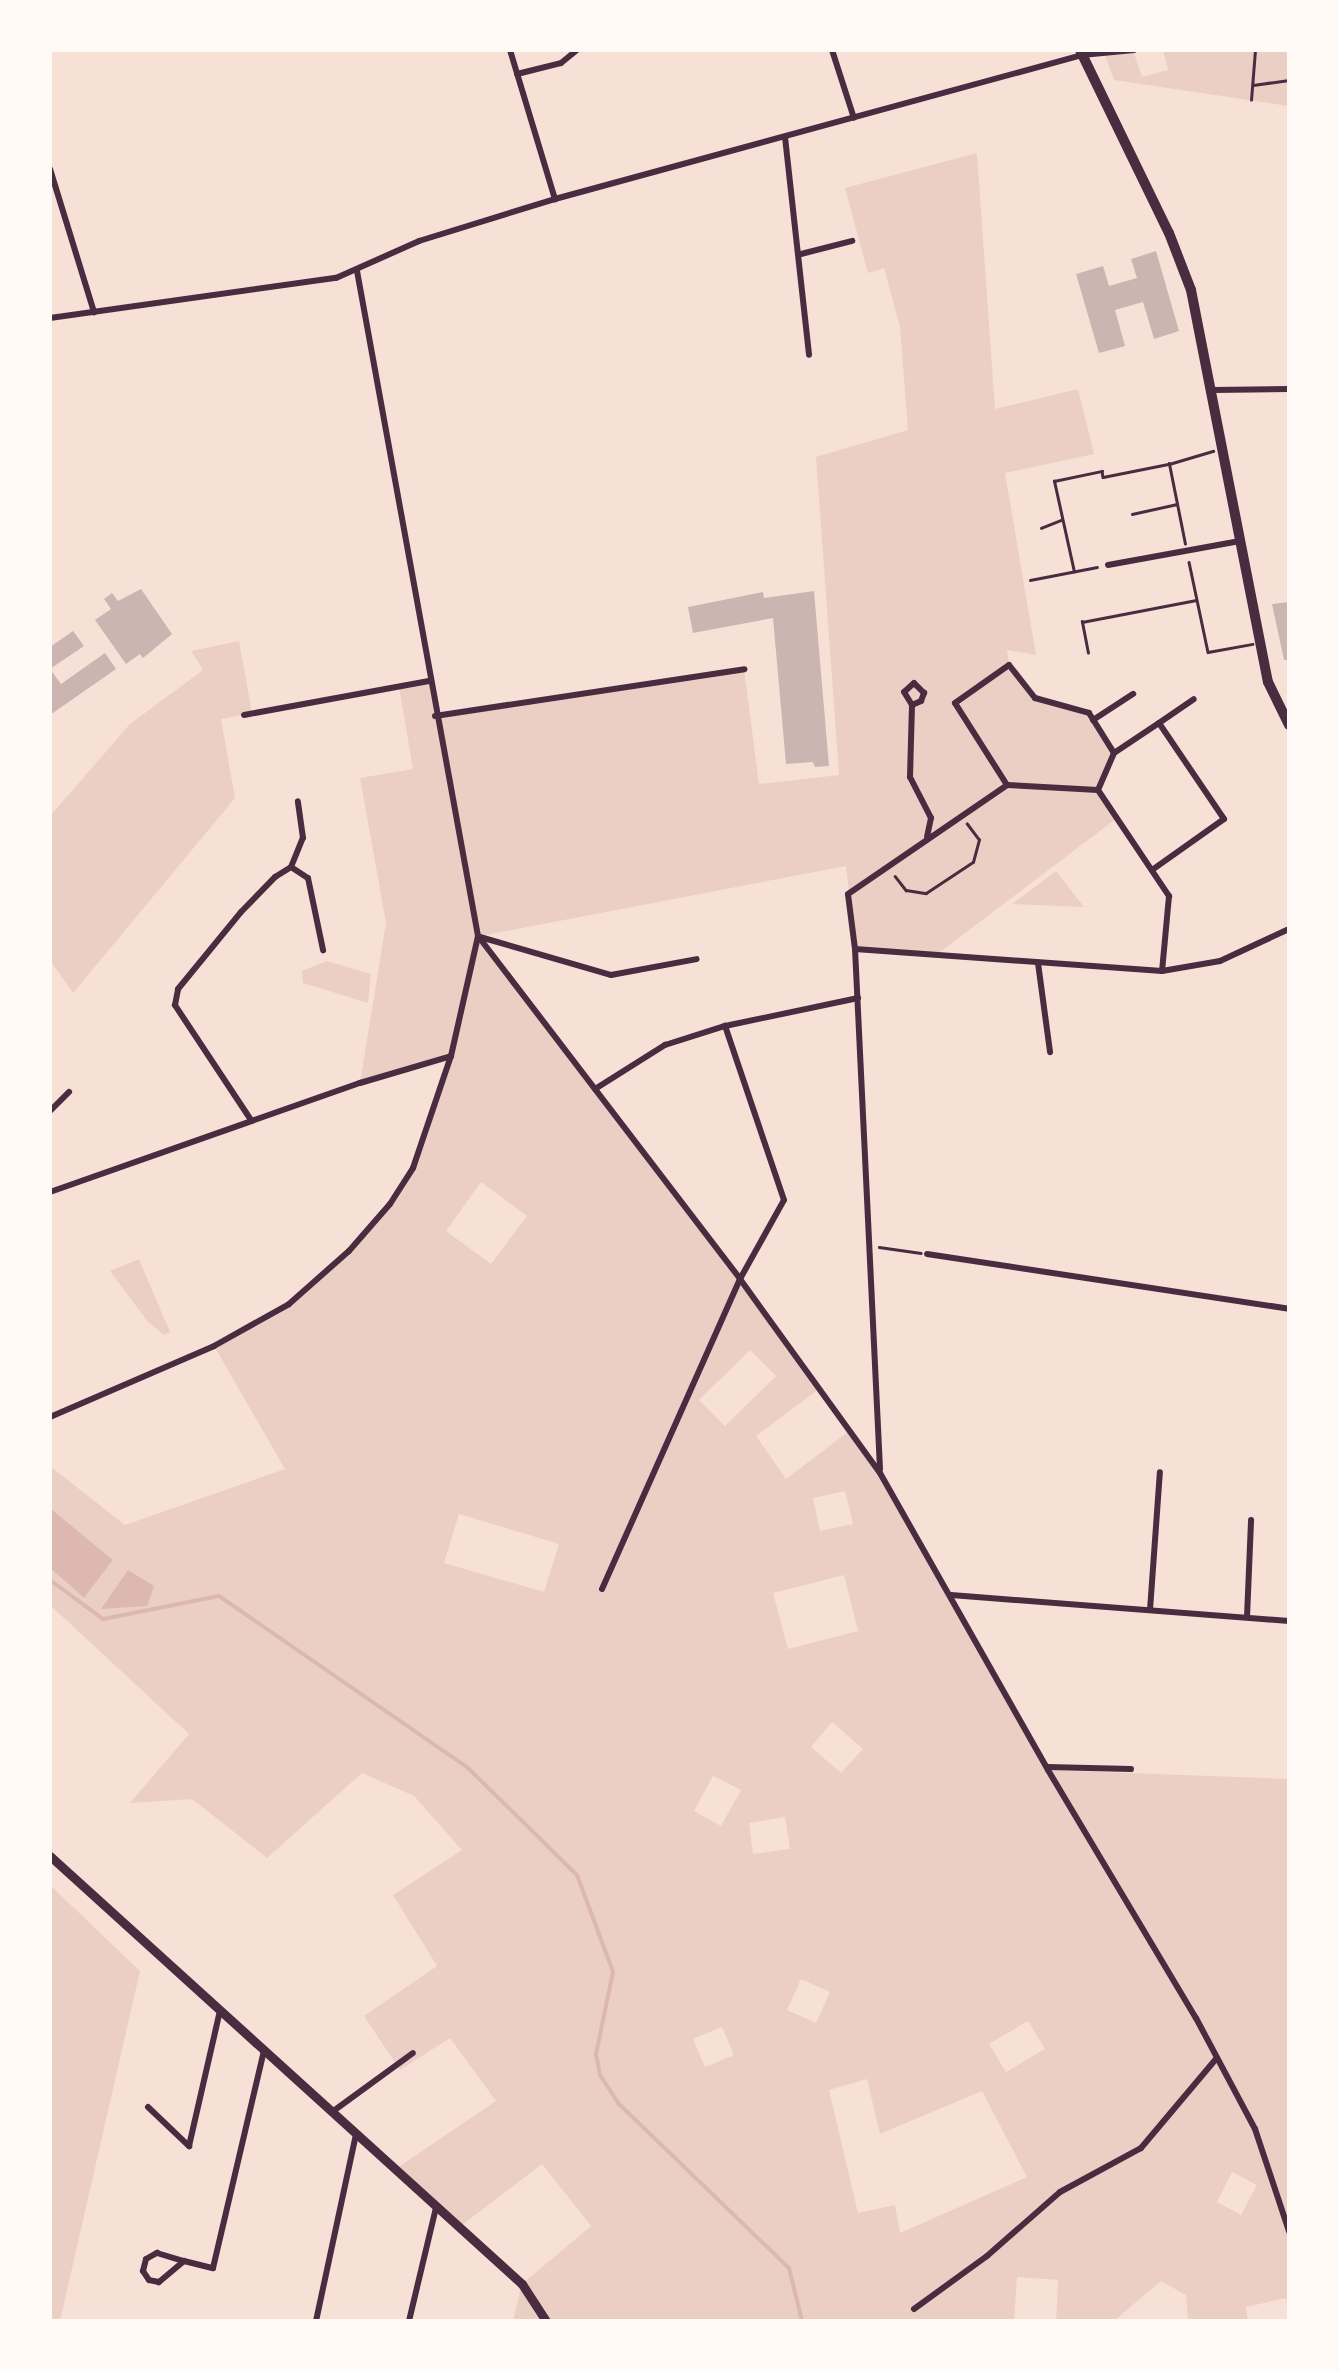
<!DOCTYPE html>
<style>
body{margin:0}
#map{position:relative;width:1339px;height:2371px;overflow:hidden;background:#f7e1d7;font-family:Montserrat,sans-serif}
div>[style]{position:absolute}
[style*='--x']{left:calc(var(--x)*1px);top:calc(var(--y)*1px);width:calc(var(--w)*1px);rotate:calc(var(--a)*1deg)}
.green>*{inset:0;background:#ebcfc5}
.water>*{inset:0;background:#dcb8b0}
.stream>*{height:4px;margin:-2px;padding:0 2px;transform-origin:2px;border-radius:2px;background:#dcb8b0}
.building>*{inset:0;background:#ccb4b1}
.path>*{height:2.5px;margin:-1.25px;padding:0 1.25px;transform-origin:1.25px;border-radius:1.25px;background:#4a2c40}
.minor>*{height:6px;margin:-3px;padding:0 3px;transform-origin:3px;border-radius:3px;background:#4a2c40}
.tertiary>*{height:9px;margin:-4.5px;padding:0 4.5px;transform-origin:4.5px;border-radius:4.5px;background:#4a2c40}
.secondary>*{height:10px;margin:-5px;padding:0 5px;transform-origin:5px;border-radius:5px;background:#4a2c40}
span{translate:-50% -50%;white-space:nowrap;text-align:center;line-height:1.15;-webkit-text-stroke:8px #fffaf5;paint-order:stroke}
.frame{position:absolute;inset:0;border:52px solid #fffaf5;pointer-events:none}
</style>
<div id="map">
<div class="green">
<i style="clip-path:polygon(1133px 50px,1142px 77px,1168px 70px,1163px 50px,1289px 50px,1289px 106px,1114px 80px,1104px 53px)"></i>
<i style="clip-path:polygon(evenodd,977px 153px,995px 409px,1078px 389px,1094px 454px,1005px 473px,1036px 655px,1007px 650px,1009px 665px,1035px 698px,1089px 713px,1114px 753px,1098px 790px,1117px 818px,936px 955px,855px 949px,846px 866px,480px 936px,819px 1389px,756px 1436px,786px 1479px,849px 1431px,880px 1473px,1048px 1770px,1289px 1779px,1289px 2310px,1286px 2298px,1246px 2307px,1248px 2321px,1188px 2321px,1186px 2295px,1161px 2281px,1114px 2321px,1056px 2321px,1058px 2280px,1017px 2277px,1014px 2321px,513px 2321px,522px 2284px,591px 2226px,542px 2164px,458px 2228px,394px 2170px,496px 2101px,450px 2038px,400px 2070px,364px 2016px,437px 1966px,393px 1895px,462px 1850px,414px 1796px,362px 1773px,267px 1858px,192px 1799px,130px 1803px,189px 1734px,50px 1605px,50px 1568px,84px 1598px,113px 1560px,50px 1508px,50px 1466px,125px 1525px,285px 1469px,214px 1346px,289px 1304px,349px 1251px,390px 1204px,428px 1134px,451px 1057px,360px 1083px,386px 923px,360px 778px,413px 769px,399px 687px,429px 681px,435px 715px,744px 669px,759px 784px,839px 775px,816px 457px,908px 430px,900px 327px,884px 268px,868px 273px,845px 188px,977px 153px,481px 1182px,527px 1216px,491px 1264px,446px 1231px,481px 1182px,977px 153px,750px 1350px,776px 1376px,725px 1426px,699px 1400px,750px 1350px,977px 153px,845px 1491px,853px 1524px,820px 1531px,813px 1498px,845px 1491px,977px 153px,459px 1514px,559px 1544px,544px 1592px,444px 1563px,459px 1514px,977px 153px,844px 1575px,858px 1631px,788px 1649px,773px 1593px,844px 1575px,977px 153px,832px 1722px,863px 1749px,841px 1773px,811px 1747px,832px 1722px,977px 153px,713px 1776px,741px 1790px,721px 1826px,694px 1811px,713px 1776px,977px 153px,785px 1817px,790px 1849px,753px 1854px,749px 1823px,785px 1817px,977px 153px,801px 1979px,830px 1992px,816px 2023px,787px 2010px,801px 1979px,977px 153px,1028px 2021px,1045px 2049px,1006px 2072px,989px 2044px,1028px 2021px,977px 153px,722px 2027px,734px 2055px,705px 2067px,693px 2039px,722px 2027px,977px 153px,867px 2079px,880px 2134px,982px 2091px,1027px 2177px,900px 2233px,895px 2205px,858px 2213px,829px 2090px,867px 2079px,977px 153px,1232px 2172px,1257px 2185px,1241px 2215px,1217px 2202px,1232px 2172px)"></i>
<i style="clip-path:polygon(239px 641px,252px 713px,221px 719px,235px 798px,73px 993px,50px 960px,50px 816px,130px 724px,203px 670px,191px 651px)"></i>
<i style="clip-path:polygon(1056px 871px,1084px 907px,1012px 904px)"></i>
<i style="clip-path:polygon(327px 961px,371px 974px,368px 1003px,303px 983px,302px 971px)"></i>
<i style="clip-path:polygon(139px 1259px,170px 1332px,164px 1335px,148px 1322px,110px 1271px)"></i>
<i style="clip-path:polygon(50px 1885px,140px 1971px,60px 2321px,50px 2321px)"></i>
</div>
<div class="water">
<i style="clip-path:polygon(50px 1508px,113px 1560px,84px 1598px,50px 1568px)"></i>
<i style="clip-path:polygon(128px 1570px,154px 1586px,147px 1606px,101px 1609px)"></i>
</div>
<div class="stream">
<i style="--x:50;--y:1580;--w:66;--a:36.3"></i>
<i style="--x:103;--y:1619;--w:118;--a:-11.2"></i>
<i style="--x:219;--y:1596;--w:303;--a:34.6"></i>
<i style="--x:468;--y:1768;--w:153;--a:44.5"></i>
<i style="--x:577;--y:1875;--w:103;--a:69.6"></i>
<i style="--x:613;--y:1972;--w:84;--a:101.7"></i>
<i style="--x:596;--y:2054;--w:21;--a:79"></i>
<i style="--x:600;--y:2075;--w:33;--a:57"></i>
<i style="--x:618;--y:2103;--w:238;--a:44"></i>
<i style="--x:789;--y:2268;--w:55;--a:76.2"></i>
</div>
<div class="building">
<i style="clip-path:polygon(1156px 251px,1179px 331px,1154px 339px,1143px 302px,1115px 310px,1125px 346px,1099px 353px,1076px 274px,1103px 266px,1109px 286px,1137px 278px,1131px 259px)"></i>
<i style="clip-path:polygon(141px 589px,172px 634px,143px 658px,140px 654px,126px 664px,95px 620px,111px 609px,104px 599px,112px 593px,118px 601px)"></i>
<i style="clip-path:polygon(814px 591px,829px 766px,815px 767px,813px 762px,786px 764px,773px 618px,693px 633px,688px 607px,763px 592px,764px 598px)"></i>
<i style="clip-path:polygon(1289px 602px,1289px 660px,1284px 660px,1272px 604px)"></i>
<i style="clip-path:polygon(73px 631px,84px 646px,50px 669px,61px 684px,105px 653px,116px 669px,50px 715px,50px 647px)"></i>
</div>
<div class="path">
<i style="--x:1253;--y:85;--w:36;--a:-8"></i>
<i style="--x:1251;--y:100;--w:50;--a:-85.4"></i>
<i style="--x:1132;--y:514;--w:46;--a:-12.5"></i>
<i style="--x:1041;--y:528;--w:22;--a:-22"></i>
<i style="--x:1185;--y:544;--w:82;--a:-101.3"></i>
<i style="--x:1169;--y:464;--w:46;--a:-16.5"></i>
<i style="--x:1189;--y:562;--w:92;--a:78.1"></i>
<i style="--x:1208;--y:652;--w:45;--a:-10.3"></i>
<i style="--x:1074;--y:572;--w:93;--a:-102.4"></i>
<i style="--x:1054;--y:481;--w:49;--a:-11.8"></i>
<i style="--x:1102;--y:471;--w:6;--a:81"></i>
<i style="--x:1103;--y:477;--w:66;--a:-11.3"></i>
<i style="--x:1030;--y:580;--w:68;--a:-11"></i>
<i style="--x:1088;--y:653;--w:32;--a:-101"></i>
<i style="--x:1082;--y:622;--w:116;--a:-10.9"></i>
<i style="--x:895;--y:876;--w:18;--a:52"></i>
<i style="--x:906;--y:890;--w:20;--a:9"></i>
<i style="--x:926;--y:893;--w:56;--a:-33.4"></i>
<i style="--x:973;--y:862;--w:23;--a:-75"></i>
<i style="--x:979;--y:840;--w:20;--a:-127"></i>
<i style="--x:879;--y:1247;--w:42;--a:8.1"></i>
</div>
<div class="minor">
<i style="--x:510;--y:50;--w:156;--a:73.2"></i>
<i style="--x:832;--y:50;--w:71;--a:72.1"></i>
<i style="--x:517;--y:74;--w:45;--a:-14"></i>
<i style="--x:561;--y:63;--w:21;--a:-39"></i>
<i style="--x:785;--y:137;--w:219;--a:83.7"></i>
<i style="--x:50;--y:169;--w:150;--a:72.9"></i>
<i style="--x:801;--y:254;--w:53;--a:-14.3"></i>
<i style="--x:50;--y:318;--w:289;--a:-8"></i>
<i style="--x:336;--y:278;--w:91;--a:-24"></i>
<i style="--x:419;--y:241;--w:142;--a:-17.2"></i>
<i style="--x:555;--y:199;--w:546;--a:-15.28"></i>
<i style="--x:1082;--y:55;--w:52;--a:-5.5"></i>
<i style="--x:1213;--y:390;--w:76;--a:-0.8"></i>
<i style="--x:1108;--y:565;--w:134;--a:-10.3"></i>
<i style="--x:912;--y:705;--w:10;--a:-24"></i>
<i style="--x:921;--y:701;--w:9;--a:-69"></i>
<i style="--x:924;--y:693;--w:14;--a:-135"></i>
<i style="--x:914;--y:683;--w:13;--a:138"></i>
<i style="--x:904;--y:692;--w:15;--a:58"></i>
<i style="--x:912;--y:705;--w:72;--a:91.6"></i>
<i style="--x:910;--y:777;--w:46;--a:62.9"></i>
<i style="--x:931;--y:818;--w:19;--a:102"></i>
<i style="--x:244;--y:715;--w:188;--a:-10.4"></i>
<i style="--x:435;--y:716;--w:313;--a:-8.6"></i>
<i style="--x:1093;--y:720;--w:48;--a:-33"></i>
<i style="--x:1159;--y:723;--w:42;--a:-34.4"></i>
<i style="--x:1114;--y:753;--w:54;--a:-33.7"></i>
<i style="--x:1159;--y:723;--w:116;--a:55.9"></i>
<i style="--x:1224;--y:819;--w:88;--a:144.7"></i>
<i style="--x:1007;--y:785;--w:97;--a:-122.4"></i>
<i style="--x:955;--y:703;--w:66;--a:-35.1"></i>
<i style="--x:1009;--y:665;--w:42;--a:51.8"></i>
<i style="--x:1035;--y:698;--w:56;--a:15.5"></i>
<i style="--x:1089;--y:713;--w:47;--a:58"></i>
<i style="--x:1114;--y:753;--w:40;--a:113.4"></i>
<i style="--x:1007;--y:785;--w:91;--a:3.1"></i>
<i style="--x:1098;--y:790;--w:128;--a:56.2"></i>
<i style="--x:1169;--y:896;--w:75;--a:95.3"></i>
<i style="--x:291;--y:867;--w:31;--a:-68"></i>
<i style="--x:303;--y:838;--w:37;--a:-98"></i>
<i style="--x:478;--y:936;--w:432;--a:52.6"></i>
<i style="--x:740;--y:1279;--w:239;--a:54.2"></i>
<i style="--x:880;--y:1473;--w:341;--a:60.5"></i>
<i style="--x:1048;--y:1770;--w:289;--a:59.2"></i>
<i style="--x:1196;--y:2018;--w:126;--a:62"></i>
<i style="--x:1255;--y:2129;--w:108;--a:71.6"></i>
<i style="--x:480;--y:937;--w:136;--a:16.2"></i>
<i style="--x:611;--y:975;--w:87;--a:-10.5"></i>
<i style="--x:855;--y:949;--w:308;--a:4.1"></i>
<i style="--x:1162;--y:971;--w:59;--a:-9.8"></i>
<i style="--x:1220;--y:961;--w:76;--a:-24.9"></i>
<i style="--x:1038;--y:963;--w:90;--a:82.3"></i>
<i style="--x:595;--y:1089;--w:83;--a:-32.2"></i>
<i style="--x:665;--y:1045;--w:63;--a:-17.6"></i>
<i style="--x:725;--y:1026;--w:136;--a:-11.9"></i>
<i style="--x:50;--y:1111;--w:27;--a:-45"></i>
<i style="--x:251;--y:1120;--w:138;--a:-123.5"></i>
<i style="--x:175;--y:1005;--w:16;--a:-79"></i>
<i style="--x:178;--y:989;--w:99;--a:-50.7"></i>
<i style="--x:241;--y:912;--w:49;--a:-45.8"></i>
<i style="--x:275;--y:877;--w:19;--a:-32"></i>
<i style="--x:291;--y:867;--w:20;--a:33"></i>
<i style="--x:308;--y:878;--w:74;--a:78.2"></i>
<i style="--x:50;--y:1192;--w:329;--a:-19.4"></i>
<i style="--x:360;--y:1083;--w:95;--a:-16.5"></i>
<i style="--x:927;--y:1254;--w:366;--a:8.6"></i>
<i style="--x:50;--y:1417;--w:179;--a:-23.4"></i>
<i style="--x:214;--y:1346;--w:86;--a:-29.2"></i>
<i style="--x:289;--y:1304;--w:80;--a:-41.5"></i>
<i style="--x:349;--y:1251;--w:62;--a:-48.9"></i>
<i style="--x:390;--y:1204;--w:43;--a:-57.4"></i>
<i style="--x:413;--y:1168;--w:118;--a:-71.3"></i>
<i style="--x:451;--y:1056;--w:123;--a:-77.3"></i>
<i style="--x:478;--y:936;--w:676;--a:-100.31"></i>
<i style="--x:880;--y:1469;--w:521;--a:-92.75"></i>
<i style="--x:855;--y:949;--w:55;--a:-97.3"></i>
<i style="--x:848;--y:894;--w:193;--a:-34.4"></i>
<i style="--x:602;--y:1589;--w:339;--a:-66"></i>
<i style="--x:740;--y:1279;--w:90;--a:-60.9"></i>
<i style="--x:784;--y:1200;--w:184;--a:-108.7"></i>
<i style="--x:951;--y:1595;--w:339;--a:4.4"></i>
<i style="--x:1150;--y:1610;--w:138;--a:-85.9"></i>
<i style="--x:1247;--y:1617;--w:97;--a:-87.6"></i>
<i style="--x:1047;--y:1767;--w:84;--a:1.4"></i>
<i style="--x:148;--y:2107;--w:57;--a:43.6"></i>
<i style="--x:189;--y:2146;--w:139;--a:-77.1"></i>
<i style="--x:332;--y:2112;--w:100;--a:-36.1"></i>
<i style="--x:184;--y:2261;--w:33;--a:140"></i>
<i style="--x:159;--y:2282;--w:10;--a:-169"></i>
<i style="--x:149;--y:2280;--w:11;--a:-124"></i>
<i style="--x:143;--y:2271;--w:12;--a:-76"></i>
<i style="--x:146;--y:2259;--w:13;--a:-29"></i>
<i style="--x:157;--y:2253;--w:28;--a:17"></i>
<i style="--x:184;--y:2261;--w:30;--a:14"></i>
<i style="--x:213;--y:2268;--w:223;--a:-76.8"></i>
<i style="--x:914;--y:2309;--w:90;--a:-36"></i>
<i style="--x:987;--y:2256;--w:97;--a:-41.2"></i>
<i style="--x:1060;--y:2192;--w:92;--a:-28.5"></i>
<i style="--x:1141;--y:2148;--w:116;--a:-49.9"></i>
<i style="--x:316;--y:2321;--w:190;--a:-77.9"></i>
<i style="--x:409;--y:2321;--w:116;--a:-76.6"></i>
</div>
<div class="tertiary">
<i style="--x:50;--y:1856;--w:637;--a:42.2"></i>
<i style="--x:522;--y:2284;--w:44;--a:57"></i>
</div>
<div class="secondary">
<i style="--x:1080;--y:50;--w:203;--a:64.1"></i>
<i style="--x:1169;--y:233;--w:61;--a:68.9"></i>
<i style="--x:1191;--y:290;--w:399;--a:78.9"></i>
<i style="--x:1268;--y:682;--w:48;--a:64"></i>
</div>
<div class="frame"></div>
</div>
